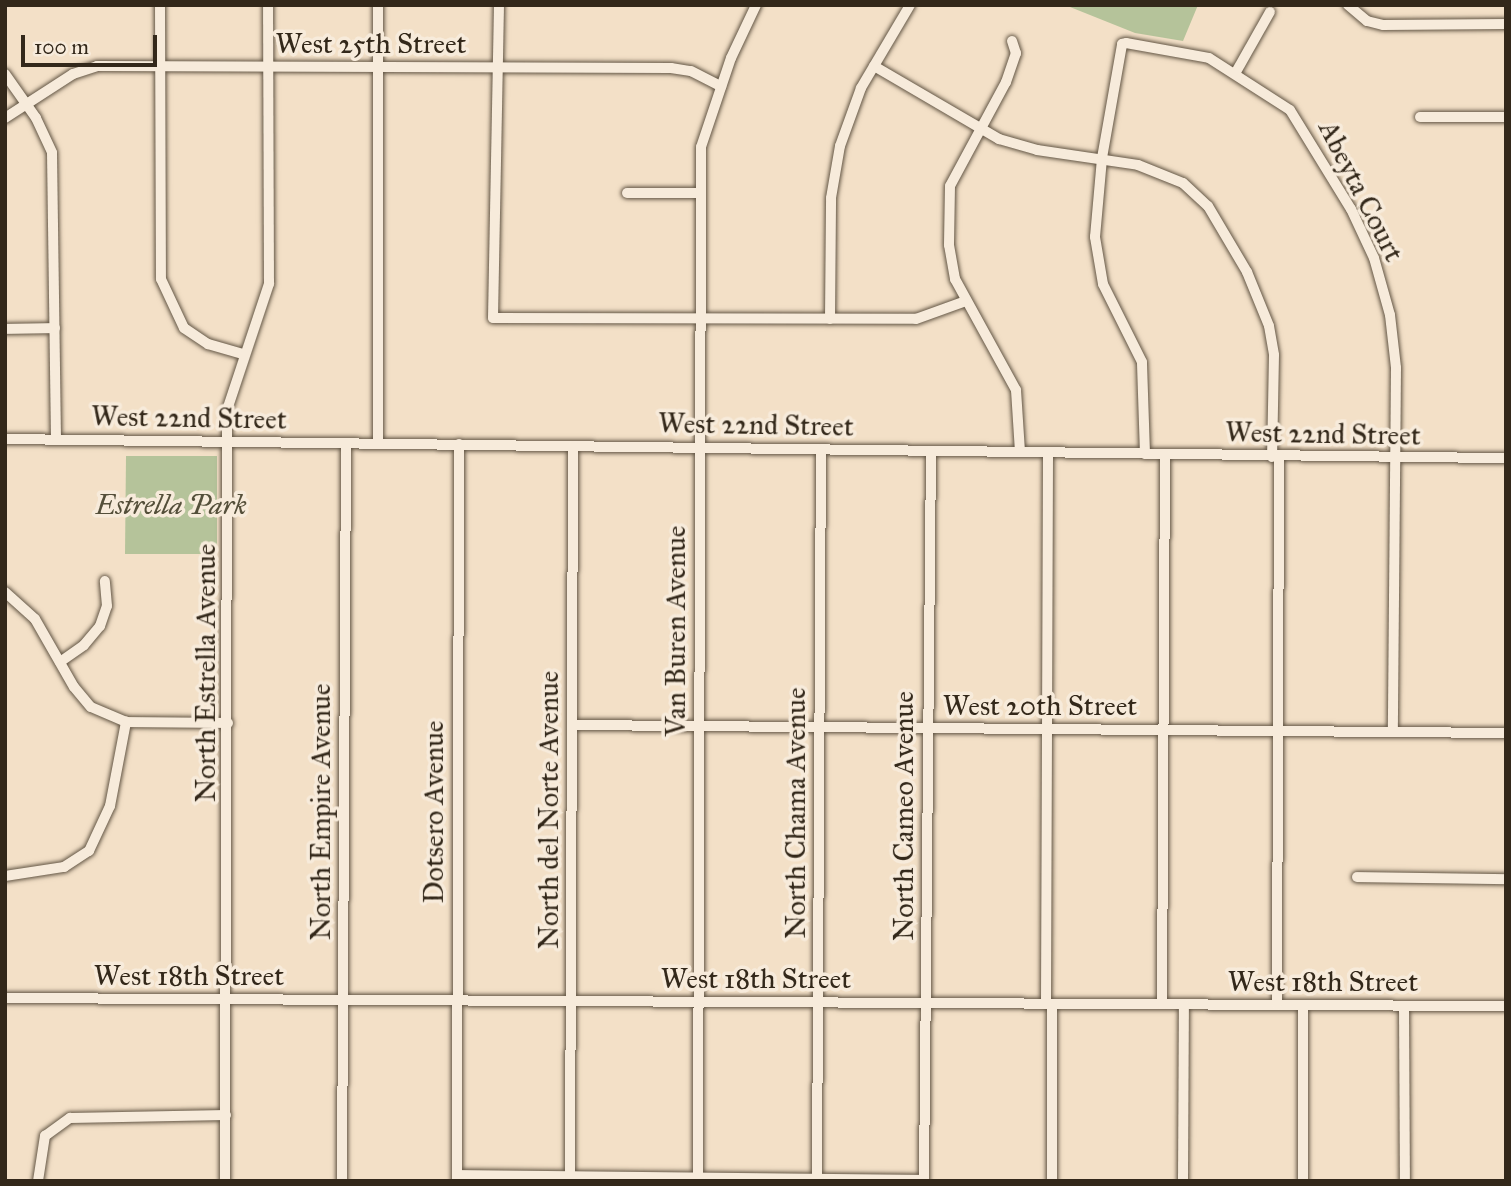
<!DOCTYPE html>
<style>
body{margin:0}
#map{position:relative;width:1511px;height:1186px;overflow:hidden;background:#f3e0c7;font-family:"IM FELL Great Primer",serif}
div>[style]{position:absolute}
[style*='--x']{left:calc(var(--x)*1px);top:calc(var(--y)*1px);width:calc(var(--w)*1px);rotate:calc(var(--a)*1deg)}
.green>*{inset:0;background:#b5c39a}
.roads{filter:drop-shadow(0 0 2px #635645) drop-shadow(0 0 2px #635645)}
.minor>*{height:10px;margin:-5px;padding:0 5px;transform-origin:5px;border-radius:5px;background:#f7ebdb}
span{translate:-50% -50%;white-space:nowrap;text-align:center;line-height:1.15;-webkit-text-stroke:7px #f7ebdb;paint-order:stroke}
.street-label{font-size:28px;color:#33281a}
.park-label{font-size:28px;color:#544f3a;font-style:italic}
.frame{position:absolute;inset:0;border:7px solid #33281a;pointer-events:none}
.scale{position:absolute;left:21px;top:35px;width:136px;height:32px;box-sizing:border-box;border:4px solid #33281a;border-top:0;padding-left:9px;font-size:21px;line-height:24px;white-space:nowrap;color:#33281a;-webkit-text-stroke:5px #f7ebdb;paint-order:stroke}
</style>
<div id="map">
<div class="green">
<i style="clip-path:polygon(1065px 5px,1198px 5px,1183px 41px,1135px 33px)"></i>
<i style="clip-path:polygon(126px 456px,217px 456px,217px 554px,125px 554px)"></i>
</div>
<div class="roads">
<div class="minor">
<i style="--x:160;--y:5;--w:274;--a:89.8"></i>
<i style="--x:161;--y:279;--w:54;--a:64.9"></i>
<i style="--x:184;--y:328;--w:29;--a:34"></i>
<i style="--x:208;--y:344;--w:37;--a:16"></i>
<i style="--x:499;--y:5;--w:313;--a:91.1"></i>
<i style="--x:493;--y:318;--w:423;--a:0.1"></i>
<i style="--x:916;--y:319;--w:53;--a:-19.8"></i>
<i style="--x:1348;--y:5;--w:25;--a:40"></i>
<i style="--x:1367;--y:21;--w:16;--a:14"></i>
<i style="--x:1383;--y:25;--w:123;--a:-0.5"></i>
<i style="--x:1012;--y:41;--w:13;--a:72"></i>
<i style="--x:1016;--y:53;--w:31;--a:109"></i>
<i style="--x:1006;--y:82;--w:118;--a:118.3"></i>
<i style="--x:950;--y:186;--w:59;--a:91"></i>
<i style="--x:949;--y:245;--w:35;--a:80"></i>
<i style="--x:955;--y:279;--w:127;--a:61.2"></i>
<i style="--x:1016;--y:390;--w:62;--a:86.3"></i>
<i style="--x:874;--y:66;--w:145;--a:30.3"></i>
<i style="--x:999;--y:139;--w:40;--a:16"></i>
<i style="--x:1037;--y:150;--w:102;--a:8.4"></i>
<i style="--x:1138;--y:165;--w:48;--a:21.8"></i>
<i style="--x:1183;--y:183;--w:34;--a:43"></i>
<i style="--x:1208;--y:206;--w:77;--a:59.4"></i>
<i style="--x:1247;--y:272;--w:58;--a:67.8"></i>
<i style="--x:1269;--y:326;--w:29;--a:80"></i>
<i style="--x:1274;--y:355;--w:102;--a:91.1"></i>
<i style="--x:1236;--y:72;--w:69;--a:-60.5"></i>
<i style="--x:5;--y:74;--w:54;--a:54.8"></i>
<i style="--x:36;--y:118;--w:38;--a:65"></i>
<i style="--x:52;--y:153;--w:287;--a:89.2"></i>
<i style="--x:1420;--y:117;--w:86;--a:0"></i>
<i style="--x:5;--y:118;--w:81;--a:-32.9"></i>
<i style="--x:73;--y:74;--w:25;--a:-18"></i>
<i style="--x:97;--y:66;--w:574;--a:0.2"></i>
<i style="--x:671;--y:68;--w:20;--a:9"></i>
<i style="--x:691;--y:71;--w:34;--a:27"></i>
<i style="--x:627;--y:193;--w:74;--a:0"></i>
<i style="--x:830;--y:319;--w:121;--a:-89.5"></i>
<i style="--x:831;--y:198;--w:53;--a:-80.2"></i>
<i style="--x:840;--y:146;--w:62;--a:-70.1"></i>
<i style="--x:861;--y:88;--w:96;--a:-59.4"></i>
<i style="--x:5;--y:329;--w:50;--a:-1.1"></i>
<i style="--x:5;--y:439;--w:1501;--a:0.73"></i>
<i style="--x:378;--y:444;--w:439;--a:-90"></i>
<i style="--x:1145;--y:454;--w:92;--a:-91.9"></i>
<i style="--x:1142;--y:362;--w:87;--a:-116.6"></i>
<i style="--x:1103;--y:284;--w:48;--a:-99.7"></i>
<i style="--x:1095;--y:237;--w:79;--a:-84.9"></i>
<i style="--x:1102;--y:158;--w:116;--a:-80"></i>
<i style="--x:1122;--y:44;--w:4;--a:-14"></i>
<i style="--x:1126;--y:43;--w:84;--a:10.2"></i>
<i style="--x:1209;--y:58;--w:96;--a:32.7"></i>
<i style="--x:1290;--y:110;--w:116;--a:58.4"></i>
<i style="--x:1351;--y:209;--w:54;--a:64.9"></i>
<i style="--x:1374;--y:258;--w:59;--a:74.3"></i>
<i style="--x:1390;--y:315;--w:53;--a:83.5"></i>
<i style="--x:1396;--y:368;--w:364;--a:90.5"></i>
<i style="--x:5;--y:592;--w:40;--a:42"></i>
<i style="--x:35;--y:619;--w:78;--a:60.2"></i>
<i style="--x:74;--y:687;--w:26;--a:50"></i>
<i style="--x:91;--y:707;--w:38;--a:23"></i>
<i style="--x:126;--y:722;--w:102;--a:0.6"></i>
<i style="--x:60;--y:662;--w:29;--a:-35"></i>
<i style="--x:84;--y:645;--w:25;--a:-50"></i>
<i style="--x:100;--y:626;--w:21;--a:-71"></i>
<i style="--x:107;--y:606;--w:25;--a:-95"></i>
<i style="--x:573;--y:725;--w:933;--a:0.49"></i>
<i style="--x:5;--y:876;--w:60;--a:-8.7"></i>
<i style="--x:64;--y:867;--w:30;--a:-33"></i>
<i style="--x:89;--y:851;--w:50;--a:-65"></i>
<i style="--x:110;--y:806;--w:86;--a:-79.2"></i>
<i style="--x:1357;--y:877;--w:149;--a:0.8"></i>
<i style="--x:5;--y:998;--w:1501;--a:0.31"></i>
<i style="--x:1046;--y:1004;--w:552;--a:-89.79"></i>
<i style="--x:1052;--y:1004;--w:177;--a:90"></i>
<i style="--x:1162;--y:1004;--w:549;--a:-89.69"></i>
<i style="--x:1277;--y:1005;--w:548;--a:-89.79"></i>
<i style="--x:1303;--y:1005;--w:176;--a:90"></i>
<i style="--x:1404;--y:1006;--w:175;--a:89.7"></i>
<i style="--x:570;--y:1174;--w:728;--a:-89.76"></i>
<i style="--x:457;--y:1175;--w:467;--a:0.6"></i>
<i style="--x:924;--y:1180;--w:729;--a:-89.45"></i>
<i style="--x:817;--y:1178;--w:729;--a:-89.69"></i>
<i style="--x:38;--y:1181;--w:46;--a:-81.2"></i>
<i style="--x:45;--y:1136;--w:31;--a:-36"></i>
<i style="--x:70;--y:1118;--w:156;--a:-1.1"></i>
<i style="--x:225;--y:1181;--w:771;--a:-89.85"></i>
<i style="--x:227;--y:410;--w:133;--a:-71.6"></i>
<i style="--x:269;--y:284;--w:279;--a:-90.2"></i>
<i style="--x:342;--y:1181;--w:738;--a:-89.69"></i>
<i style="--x:457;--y:1181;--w:737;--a:-89.84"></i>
<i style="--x:698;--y:1181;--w:1034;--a:-89.83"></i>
<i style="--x:701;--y:147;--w:94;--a:-71.4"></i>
<i style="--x:731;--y:58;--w:59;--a:-64.7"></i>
<i style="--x:1183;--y:1181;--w:177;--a:-89.7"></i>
</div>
</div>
<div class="street-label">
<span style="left:371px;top:44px">West 25th Street</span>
<span style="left:1361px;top:191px;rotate:63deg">Abeyta Court</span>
<span style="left:189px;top:418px;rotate:1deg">West 22nd Street</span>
<span style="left:756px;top:425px;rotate:1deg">West 22nd Street</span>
<span style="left:1323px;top:434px;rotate:1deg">West 22nd Street</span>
<span style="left:676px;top:631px;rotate:-90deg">Van Buren Avenue</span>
<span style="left:206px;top:673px;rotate:-90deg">North Estrella Avenue</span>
<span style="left:1040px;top:706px">West 20th Street</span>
<span style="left:549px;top:810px;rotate:-90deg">North del Norte Avenue</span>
<span style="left:321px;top:812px;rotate:-90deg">North Empire Avenue</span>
<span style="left:434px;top:812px;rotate:-90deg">Dotsero Avenue</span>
<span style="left:796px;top:813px;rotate:-90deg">North Chama Avenue</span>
<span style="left:904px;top:816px;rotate:-90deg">North Cameo Avenue</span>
<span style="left:189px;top:976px">West 18th Street</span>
<span style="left:756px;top:979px">West 18th Street</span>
<span style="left:1323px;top:982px">West 18th Street</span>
</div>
<div class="park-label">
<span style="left:171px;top:505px">Estrella Park</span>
</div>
<div class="frame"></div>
<div class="scale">100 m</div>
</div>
